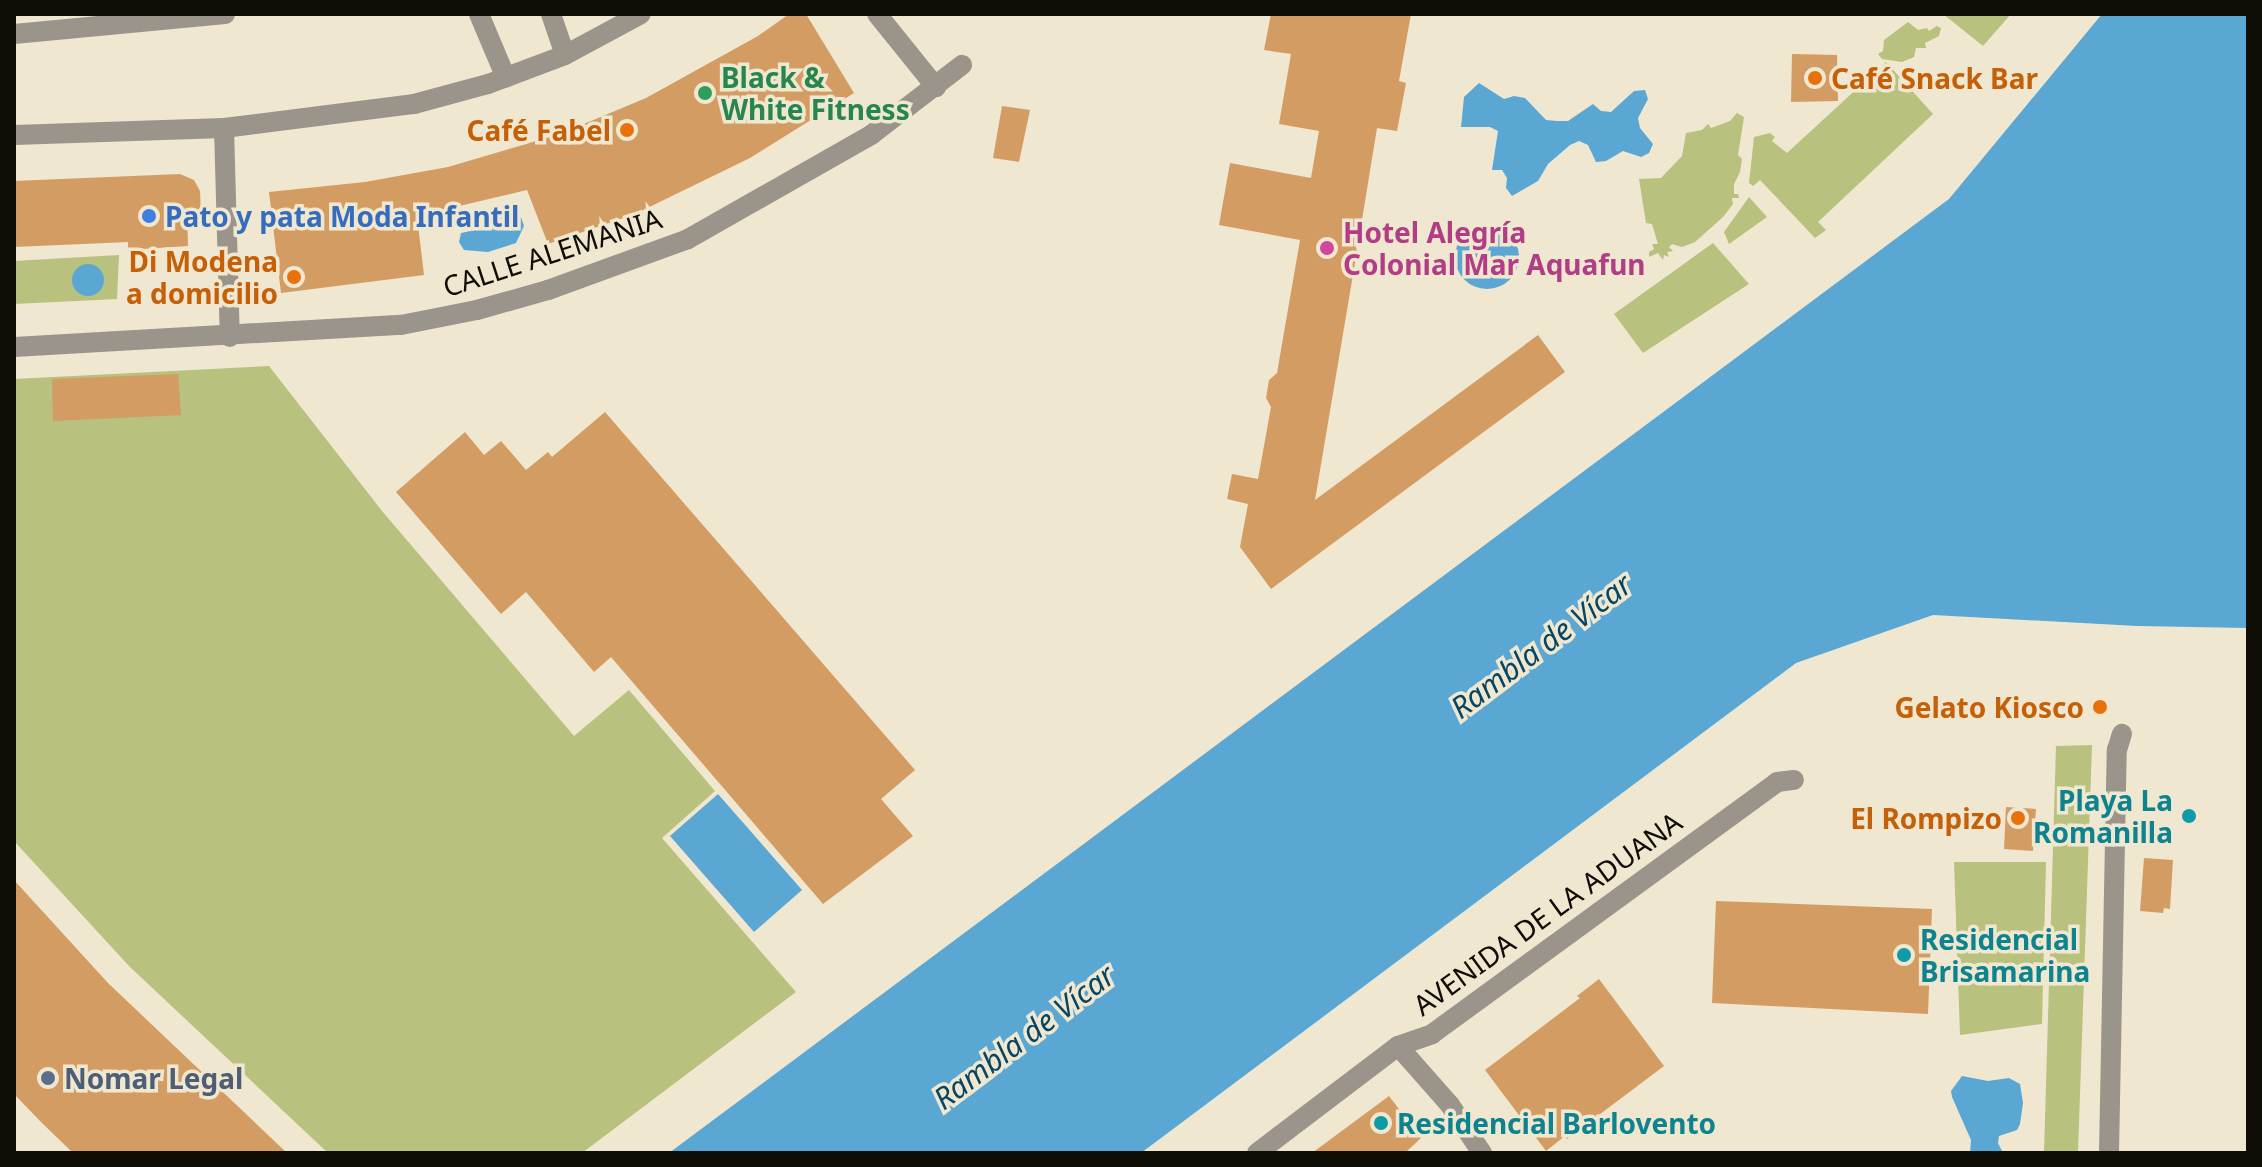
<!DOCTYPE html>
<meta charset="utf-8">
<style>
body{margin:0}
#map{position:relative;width:2262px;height:1167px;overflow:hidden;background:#f0e7d0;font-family:"Noto Sans",sans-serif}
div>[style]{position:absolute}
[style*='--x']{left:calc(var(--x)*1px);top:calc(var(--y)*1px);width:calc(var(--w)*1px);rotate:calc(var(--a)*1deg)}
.green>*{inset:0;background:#b8c17d}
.water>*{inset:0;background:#5aa7d3}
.round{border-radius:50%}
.building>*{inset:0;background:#d39c62}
.minor>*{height:20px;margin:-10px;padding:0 10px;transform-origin:10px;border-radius:10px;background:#9a948b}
.dots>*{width:22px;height:22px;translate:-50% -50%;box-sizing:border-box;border:4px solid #f0e7d0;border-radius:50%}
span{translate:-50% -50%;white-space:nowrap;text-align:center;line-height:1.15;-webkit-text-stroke:7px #f0e7d0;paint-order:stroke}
.leisure-label{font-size:28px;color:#27864d;font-weight:700}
.left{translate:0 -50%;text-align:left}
.food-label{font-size:28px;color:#c56008;font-weight:700}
.right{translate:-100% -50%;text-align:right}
.shop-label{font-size:28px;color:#366cbe;font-weight:700}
.hotel-label{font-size:28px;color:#b23c85;font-weight:700}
.street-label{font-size:28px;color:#100d06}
.culture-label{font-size:28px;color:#0d838f;font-weight:700}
.service-label{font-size:28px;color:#4e5e75;font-weight:700}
.water-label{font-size:30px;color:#044664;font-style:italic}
.frame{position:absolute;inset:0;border:16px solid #100d06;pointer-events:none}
</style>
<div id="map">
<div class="green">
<i style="clip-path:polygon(1943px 14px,2011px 14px,1983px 46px)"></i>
<i style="clip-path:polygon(1908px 22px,1918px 30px,1927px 28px,1929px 31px,1937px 26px,1941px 28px,1939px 36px,1925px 43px,1926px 48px,1916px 48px,1914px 57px,1902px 62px,1882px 59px,1878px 54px,1883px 51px,1884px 40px)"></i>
<i style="clip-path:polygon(1886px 62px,1933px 114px,1818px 222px,1826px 230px,1815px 238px,1760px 180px,1753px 186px,1749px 183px,1754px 137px,1770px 133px,1775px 137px,1772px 141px,1787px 153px)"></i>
<i style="clip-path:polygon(1737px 113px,1744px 117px,1738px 155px,1742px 159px,1740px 172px,1734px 184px,1734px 194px,1738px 194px,1739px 198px,1732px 198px,1733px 204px,1723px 217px,1695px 242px,1682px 247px,1672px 244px,1669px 247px,1673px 251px,1667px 252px,1669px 257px,1664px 255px,1663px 260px,1658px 253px,1649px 257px,1649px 252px,1654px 249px,1652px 244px,1658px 244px,1652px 224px,1646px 223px,1639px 179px,1661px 178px,1682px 156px,1686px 133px,1702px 130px,1708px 124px,1711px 128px,1730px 121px)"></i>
<i style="clip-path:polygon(1749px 197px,1767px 217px,1729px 244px,1724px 232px)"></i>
<i style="clip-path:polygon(1713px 243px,1749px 284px,1643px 353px,1614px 314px)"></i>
<i style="clip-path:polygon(119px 255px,117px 299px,14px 304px,14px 261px)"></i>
<i style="clip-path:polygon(269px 366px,382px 511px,574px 736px,629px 690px,715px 791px,662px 838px,796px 992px,582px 1153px,328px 1153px,129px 966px,14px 841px,14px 379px)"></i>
<i style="clip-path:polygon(2092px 745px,2078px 1153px,2044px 1153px,2056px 746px)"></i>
<i style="clip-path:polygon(1954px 862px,2046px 862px,2042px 1024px,1960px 1035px)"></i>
</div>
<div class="water">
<i style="clip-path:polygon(2102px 14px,2248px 14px,2248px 628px,2137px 626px,1933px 615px,1796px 663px,1141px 1153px,669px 1153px,1949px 199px)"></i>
<i style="clip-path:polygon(1479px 83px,1504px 99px,1514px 96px,1525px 98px,1546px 120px,1557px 121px,1568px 121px,1593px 104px,1601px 111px,1611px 112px,1634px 91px,1645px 90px,1648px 99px,1638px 118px,1640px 128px,1653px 144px,1649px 153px,1641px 157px,1623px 151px,1606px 161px,1596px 162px,1588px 145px,1579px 141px,1570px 145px,1548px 164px,1538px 181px,1512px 196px,1506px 188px,1507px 178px,1502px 170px,1492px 170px,1498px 131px,1490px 127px,1461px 127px,1464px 97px)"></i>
<i style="clip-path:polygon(507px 208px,521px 217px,524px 226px,516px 243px,488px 252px,464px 250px,459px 242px,461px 233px,480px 229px,496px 211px)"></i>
<i class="round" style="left:1455px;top:225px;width:64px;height:64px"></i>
<i class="round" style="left:72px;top:264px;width:32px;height:32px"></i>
<i style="clip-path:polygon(718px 794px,802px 890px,754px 932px,670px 836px)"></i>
<i style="clip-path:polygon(1962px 1076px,1988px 1081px,2009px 1078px,2020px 1084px,2023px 1103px,2020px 1124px,2017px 1130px,1999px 1136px,1998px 1143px,2003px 1153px,1970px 1153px,1971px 1140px,1952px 1097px,1951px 1091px)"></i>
</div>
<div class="building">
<i style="clip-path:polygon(789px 14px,806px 14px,854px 93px,750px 158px,635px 214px,548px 244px,527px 190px,417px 216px,424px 275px,281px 293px,269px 192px,365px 182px,448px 167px,560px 134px,646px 98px,758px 36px)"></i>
<i style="clip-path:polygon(1271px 14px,1411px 14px,1399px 81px,1406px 83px,1397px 131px,1377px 128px,1360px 232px,1355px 244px,1357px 251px,1315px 500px,1538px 335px,1565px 372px,1271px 589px,1240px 547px,1248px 504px,1227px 499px,1232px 474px,1258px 479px,1271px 407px,1266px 398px,1269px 380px,1277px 373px,1300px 240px,1219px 225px,1230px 163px,1311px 178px,1319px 131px,1279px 124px,1291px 54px,1264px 50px)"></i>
<i style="clip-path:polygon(1792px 54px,1837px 55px,1838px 101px,1791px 102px)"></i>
<i style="clip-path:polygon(1002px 106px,1030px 110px,1019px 162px,993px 158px)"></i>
<i style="clip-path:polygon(180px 174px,194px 180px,200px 191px,201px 213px,187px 213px,188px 246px,128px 250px,128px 242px,14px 247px,14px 181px)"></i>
<i style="clip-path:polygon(178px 374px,181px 415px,53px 421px,52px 379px)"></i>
<i style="clip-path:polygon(605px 412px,915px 770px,881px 799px,913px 836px,823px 904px,611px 657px,594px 672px,526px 592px,501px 614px,396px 492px,465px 432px,484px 455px,501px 441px,526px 470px,548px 452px,552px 457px)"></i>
<i style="clip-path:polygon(2006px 807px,2036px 809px,2033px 851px,2004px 849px)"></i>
<i style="clip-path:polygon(2144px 858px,2173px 860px,2170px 909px,2164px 908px,2163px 913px,2140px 911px)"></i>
<i style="clip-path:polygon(14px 880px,108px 983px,287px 1153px,73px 1153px,40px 1121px,14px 1094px)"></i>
<i style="clip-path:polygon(1716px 901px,1932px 909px,1928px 1014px,1712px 1003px)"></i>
<i style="clip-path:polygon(1599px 979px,1664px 1066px,1567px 1139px,1565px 1136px,1546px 1151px,1485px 1070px,1580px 998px,1577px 996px)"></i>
<i style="clip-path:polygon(1389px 1096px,1421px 1138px,1405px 1153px,1312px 1153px)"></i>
</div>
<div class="minor">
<i style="--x:479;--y:14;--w:69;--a:67.1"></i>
<i style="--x:551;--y:14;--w:43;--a:71.1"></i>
<i style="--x:877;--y:14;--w:94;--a:51.1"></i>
<i style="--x:14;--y:34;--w:212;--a:-5.4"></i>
<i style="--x:224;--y:128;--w:209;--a:88.4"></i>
<i style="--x:14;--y:135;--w:210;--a:-1.9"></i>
<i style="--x:224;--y:128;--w:192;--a:-7.2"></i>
<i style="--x:414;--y:104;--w:77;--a:-15.1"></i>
<i style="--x:488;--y:84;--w:82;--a:-20.6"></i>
<i style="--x:565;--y:55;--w:86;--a:-28.3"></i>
<i style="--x:14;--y:347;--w:388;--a:-3.3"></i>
<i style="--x:401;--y:325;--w:77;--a:-11.2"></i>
<i style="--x:477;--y:310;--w:74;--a:-15.7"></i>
<i style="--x:548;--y:290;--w:149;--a:-20"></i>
<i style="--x:688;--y:239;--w:210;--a:-29.6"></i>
<i style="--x:871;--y:135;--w:115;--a:-37.6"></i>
<i style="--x:1398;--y:1046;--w:79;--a:48.6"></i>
<i style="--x:1450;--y:1105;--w:58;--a:56.3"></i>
<i style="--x:1257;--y:1153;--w:177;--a:-37.2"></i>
<i style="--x:1398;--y:1046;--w:36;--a:-19"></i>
<i style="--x:1432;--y:1034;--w:427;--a:-36.1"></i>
<i style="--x:1777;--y:782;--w:17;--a:-7"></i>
<i style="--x:2109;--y:1153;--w:403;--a:-88.9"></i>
<i style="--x:2117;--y:750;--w:17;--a:-73"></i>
</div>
<div class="dots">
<i style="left:1815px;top:78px;background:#e8710a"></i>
<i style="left:705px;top:93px;background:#2e9e5b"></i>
<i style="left:627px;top:130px;background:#e8710a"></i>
<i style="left:149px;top:216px;background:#3f7fe0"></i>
<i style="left:1327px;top:248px;background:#d1479c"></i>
<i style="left:294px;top:277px;background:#e8710a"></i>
<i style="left:2100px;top:707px;background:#e8710a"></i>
<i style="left:2189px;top:816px;background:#0f9aa8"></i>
<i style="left:2018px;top:818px;background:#e8710a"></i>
<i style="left:1904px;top:955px;background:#0f9aa8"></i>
<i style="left:48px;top:1078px;background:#5c6f8a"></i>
<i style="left:1381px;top:1123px;background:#0f9aa8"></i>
</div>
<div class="leisure-label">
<span class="left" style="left:721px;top:93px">Black &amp;<br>White Fitness</span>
</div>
<div class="food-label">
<span class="left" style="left:1831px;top:78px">Café Snack Bar</span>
<span class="right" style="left:611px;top:130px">Café Fabel</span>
<span class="right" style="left:278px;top:277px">Di Modena<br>a domicilio</span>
<span class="right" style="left:2084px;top:707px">Gelato Kiosco</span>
<span class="right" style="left:2002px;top:818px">El Rompizo</span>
</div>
<div class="shop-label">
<span class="left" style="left:165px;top:216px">Pato y pata Moda Infantil</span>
</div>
<div class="hotel-label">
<span class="left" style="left:1343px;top:248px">Hotel Alegría<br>Colonial Mar Aquafun</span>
</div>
<div class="street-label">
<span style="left:552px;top:252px;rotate:-18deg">CALLE ALEMANIA</span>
<span style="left:1547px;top:913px;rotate:-36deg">AVENIDA DE LA ADUANA</span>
</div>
<div class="culture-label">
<span class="right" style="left:2173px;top:816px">Playa La<br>Romanilla</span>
<span class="left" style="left:1920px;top:955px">Residencial<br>Brisamarina</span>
<span class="left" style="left:1397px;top:1123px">Residencial Barlovento</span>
</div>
<div class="service-label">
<span class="left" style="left:64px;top:1078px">Nomar Legal</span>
</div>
<div class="water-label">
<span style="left:1541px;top:646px;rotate:-37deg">Rambla de Vícar</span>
<span style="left:1024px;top:1037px;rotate:-37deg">Rambla de Vícar</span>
</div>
<div class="frame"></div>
</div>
